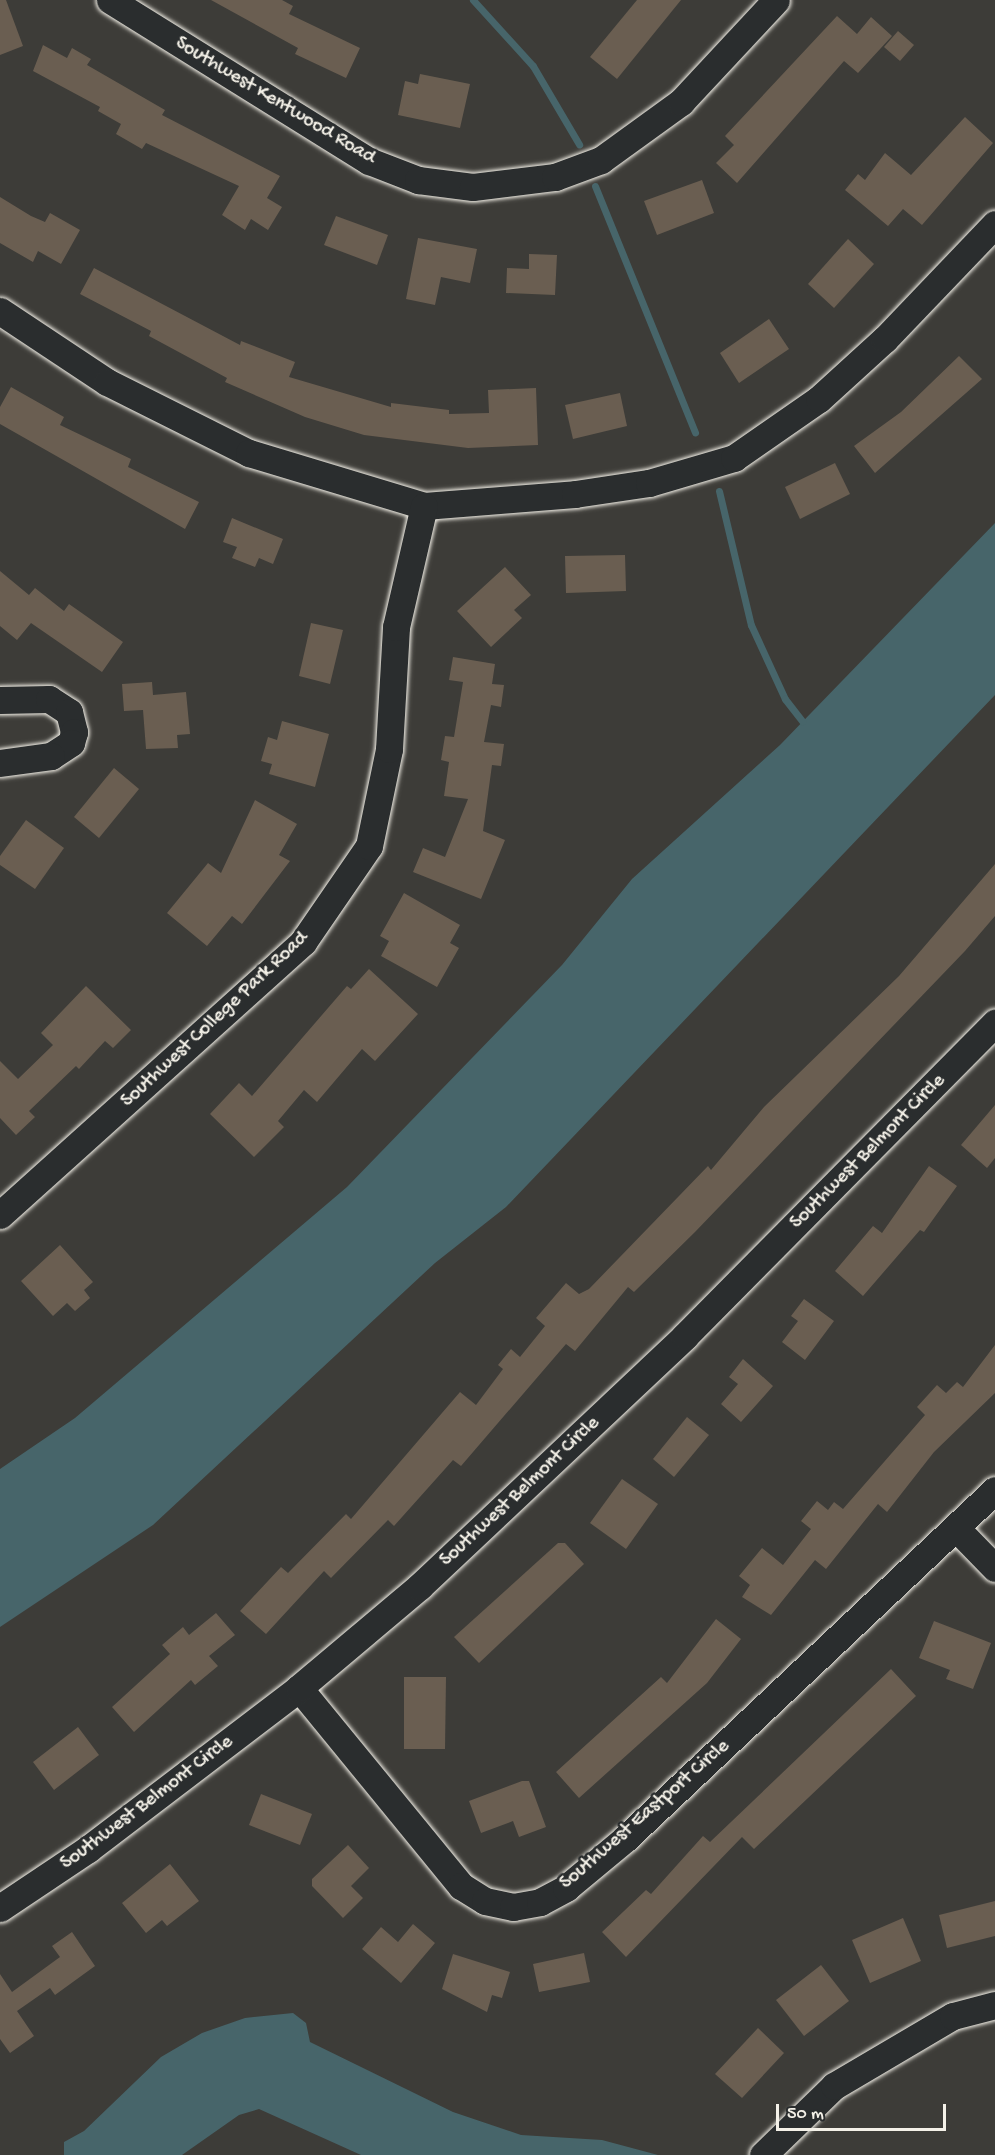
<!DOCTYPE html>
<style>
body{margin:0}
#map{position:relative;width:995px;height:2155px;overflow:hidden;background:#3d3c38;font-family:"Gochi Hand",sans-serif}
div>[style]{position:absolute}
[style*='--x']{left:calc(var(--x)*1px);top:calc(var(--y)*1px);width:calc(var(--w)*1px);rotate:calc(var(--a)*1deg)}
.water>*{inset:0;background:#47656a}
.stream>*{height:7px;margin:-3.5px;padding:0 3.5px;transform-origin:3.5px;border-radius:3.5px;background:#47656a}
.building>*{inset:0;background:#6a5e51}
.roads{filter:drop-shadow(0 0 2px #f4f1e8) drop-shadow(0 0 2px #f4f1e8)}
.minor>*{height:27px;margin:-13.5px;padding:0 13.5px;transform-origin:13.5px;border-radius:13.5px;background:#2a2d2e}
span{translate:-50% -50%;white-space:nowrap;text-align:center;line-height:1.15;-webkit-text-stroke:5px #2a2d2e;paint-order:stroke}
.street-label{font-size:20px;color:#f4f1e8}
.scale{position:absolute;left:776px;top:2104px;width:170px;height:27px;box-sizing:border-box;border:3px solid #f4f1e8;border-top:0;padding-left:8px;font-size:18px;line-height:21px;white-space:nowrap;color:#f4f1e8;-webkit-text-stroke:4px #2a2d2e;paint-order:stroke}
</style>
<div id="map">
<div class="water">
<i style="clip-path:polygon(995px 523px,995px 695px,506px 1207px,435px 1263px,153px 1525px,0 1627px,0 1469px,75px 1418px,347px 1187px,562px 965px,632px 879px,780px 745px)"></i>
<i style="clip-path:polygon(293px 2013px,306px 2023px,310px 2042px,453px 2112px,521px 2135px,602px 2140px,658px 2155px,361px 2155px,259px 2109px,239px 2115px,182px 2155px,64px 2155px,64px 2142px,84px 2131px,161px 2057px,202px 2033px,245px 2018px)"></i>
</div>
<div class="stream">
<i style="--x:473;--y:0;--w:89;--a:47.7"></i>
<i style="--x:533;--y:66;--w:91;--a:59.5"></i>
<i style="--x:595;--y:186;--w:266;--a:67.9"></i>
<i style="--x:719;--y:491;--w:138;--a:76.6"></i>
<i style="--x:751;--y:625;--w:81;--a:65.3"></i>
<i style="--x:785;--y:699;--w:28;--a:52"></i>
</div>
<div class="building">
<i style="clip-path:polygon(0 0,6px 0,23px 46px,0 55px)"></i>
<i style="clip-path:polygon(211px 0,282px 0,293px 6px,289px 14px,360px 48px,346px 78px,295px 54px,298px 48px)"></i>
<i style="clip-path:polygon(637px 0,681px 0,617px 79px,590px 57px)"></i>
<i style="clip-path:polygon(837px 16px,857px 34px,871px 17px,892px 36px,858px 73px,844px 61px,737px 183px,716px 163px,734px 145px,725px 136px)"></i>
<i style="clip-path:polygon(898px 31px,914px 45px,900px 61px,884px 47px)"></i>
<i style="clip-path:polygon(43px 45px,67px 58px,72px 48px,91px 59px,87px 65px,165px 110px,162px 115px,280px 176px,267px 198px,282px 207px,268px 230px,251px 219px,245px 230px,222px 215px,239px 186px,146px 143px,142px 149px,116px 134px,121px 124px,98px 111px,100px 107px,33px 71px)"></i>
<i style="clip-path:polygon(420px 74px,470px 84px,460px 128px,398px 115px,405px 81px,418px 84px)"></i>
<i style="clip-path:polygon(965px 117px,993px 143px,922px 225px,903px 209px,888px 226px,845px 190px,858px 174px,865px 180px,885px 153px,911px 175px)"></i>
<i style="clip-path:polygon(702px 180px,714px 213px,657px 235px,644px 201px)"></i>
<i style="clip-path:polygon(0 197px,31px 216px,45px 222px,50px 213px,80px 230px,61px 264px,38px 251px,33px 262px,0 243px)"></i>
<i style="clip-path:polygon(336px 216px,388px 235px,377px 265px,324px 245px)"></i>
<i style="clip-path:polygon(418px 238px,477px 249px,470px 283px,441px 277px,435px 305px,406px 299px)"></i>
<i style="clip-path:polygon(848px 239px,874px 264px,834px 308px,808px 284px)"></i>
<i style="clip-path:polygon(529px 254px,557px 255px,555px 295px,506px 293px,507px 268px,529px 269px)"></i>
<i style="clip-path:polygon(94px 268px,240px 345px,241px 341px,295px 362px,289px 377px,391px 407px,391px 403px,449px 410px,449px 414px,489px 413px,488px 390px,536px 388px,538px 445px,468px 448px,364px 435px,305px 417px,225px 382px,227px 378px,149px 336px,151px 331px,80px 294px)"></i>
<i style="clip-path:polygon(769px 319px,789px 349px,739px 383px,720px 353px)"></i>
<i style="clip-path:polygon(959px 356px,982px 379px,875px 473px,854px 446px,901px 412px)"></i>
<i style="clip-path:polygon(11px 387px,64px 417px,60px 425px,131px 459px,128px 467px,199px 502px,185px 529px,0 424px,0 407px)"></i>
<i style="clip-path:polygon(620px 393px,627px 426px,573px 439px,565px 405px)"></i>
<i style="clip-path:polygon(835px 463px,850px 494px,800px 519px,785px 487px)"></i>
<i style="clip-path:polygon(232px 518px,283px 539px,273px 564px,259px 558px,255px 567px,232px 558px,237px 547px,223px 542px)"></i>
<i style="clip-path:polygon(625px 555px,626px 591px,566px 593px,565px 556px)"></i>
<i style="clip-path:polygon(505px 567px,531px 595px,514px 610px,522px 618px,491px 647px,457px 611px)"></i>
<i style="clip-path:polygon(0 571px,29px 595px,35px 588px,64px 611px,69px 604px,123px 642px,102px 672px,31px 623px,17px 640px,0 626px)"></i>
<i style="clip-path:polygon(311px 623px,343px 630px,330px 684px,299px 676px)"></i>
<i style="clip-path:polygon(453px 657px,495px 664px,492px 684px,504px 685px,501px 707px,491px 705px,484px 742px,504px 744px,501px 766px,492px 765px,483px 831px,505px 840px,481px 899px,413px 872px,423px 848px,445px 857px,468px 799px,444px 796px,449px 762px,441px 760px,445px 736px,454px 737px,463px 682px,449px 680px)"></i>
<i style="clip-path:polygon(152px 682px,153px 695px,186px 692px,190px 734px,177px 735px,178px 748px,146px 749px,143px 710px,124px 711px,122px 684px)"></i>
<i style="clip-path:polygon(282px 721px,329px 734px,315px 787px,269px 774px,272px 764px,261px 761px,268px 737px,277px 740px)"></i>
<i style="clip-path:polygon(114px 768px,139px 789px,99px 838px,74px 817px)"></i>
<i style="clip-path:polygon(255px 800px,297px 824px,279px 855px,290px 861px,242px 924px,232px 916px,207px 946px,167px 913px,208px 863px,221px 873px)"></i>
<i style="clip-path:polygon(26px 820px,64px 848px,35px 889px,0 865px,0 856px)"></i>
<i style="clip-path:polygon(995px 864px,995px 916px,965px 951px,695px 1232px,634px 1292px,628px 1287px,575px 1351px,566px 1344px,461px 1466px,453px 1460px,394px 1526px,388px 1520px,331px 1578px,324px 1571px,266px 1634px,240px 1611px,281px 1567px,288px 1573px,346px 1514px,351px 1519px,460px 1392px,476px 1405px,503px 1369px,498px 1365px,511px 1349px,520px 1357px,545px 1326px,536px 1318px,566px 1283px,579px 1294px,589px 1289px,708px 1166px,711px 1170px,764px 1107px,899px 976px)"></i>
<i style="clip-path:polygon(404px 893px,460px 925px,450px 943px,459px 948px,437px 987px,381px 956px,389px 941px,380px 936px)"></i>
<i style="clip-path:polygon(369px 969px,418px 1014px,375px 1061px,362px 1049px,317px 1102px,304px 1090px,278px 1121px,284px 1127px,254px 1157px,210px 1114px,239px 1083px,252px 1096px,347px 986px,351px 989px)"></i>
<i style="clip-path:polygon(86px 986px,131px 1030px,113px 1048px,105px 1041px,79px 1069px,76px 1066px,29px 1111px,35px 1117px,16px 1135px,0 1118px,0 1061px,18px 1079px,53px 1045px,41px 1033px)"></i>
<i style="clip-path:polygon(995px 1105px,995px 1158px,987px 1168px,961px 1145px)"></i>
<i style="clip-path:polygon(929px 1166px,957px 1186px,924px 1232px,920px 1230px,863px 1296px,835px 1271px,873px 1226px,882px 1233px)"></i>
<i style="clip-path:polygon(60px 1245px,93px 1282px,84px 1290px,90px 1298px,75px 1311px,67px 1303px,53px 1316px,21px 1281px)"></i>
<i style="clip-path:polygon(804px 1299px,834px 1321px,805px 1360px,782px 1342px,798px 1321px,791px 1316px)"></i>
<i style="clip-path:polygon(995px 1345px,995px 1393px,934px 1452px,887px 1512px,878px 1504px,826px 1569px,815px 1560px,771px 1615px,742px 1597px,750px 1585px,739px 1576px,762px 1548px,783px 1565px,811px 1529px,801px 1521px,817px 1501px,828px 1510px,834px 1502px,843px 1509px,925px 1415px,917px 1407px,937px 1385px,946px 1393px,957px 1382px,963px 1387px)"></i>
<i style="clip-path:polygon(743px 1359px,773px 1386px,741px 1422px,721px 1404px,738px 1384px,729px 1377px)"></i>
<i style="clip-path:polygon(687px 1417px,709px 1435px,674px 1477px,653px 1459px)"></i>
<i style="clip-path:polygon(622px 1479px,658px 1504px,626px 1549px,590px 1523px)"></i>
<i style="clip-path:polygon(558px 1543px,565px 1543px,584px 1564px,479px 1663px,454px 1637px)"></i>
<i style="clip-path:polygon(216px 1613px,235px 1635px,209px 1656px,218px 1666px,195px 1685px,191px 1680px,134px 1732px,112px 1707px,170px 1654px,162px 1645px,183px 1627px,189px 1635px)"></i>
<i style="clip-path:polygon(716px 1619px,741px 1639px,707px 1683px,579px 1798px,556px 1772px,661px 1677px,667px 1683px)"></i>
<i style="clip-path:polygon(934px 1621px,991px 1643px,973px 1689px,946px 1679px,950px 1670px,919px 1658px)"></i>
<i style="clip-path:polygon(891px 1669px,916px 1696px,754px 1849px,742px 1837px,626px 1957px,602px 1932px,646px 1890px,651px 1894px,703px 1836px,710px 1842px)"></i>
<i style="clip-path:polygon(404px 1677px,446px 1677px,445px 1749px,404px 1749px)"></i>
<i style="clip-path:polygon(78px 1727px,99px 1755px,54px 1790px,33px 1762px)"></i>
<i style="clip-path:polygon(522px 1781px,529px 1781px,546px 1827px,519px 1837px,513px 1821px,481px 1833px,469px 1801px)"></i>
<i style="clip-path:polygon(261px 1794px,312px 1814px,300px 1845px,249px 1825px)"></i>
<i style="clip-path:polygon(348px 1845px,369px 1868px,351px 1886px,363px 1898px,343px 1918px,312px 1886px,312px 1879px)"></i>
<i style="clip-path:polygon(170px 1864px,199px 1901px,167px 1926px,162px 1920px,146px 1933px,122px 1903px)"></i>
<i style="clip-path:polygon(995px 1901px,995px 1936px,947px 1948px,939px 1915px)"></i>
<i style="clip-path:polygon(903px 1918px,921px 1961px,870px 1983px,852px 1940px)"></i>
<i style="clip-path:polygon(413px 1924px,435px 1943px,401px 1983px,362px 1949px,381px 1927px,398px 1942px)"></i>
<i style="clip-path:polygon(72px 1932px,95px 1966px,55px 1995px,50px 1988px,17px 2011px,34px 2036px,10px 2053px,0 2039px,0 1974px,12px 1992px,60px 1957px,52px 1946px)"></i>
<i style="clip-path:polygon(584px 1953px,590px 1982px,539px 1992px,533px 1964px)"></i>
<i style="clip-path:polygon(453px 1954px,510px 1972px,502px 1998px,492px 1995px,487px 2012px,442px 1989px)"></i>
<i style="clip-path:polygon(821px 1965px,849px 2001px,804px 2036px,776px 2000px)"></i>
<i style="clip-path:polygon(758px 2028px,784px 2053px,742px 2098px,715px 2074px)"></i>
</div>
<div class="roads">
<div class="minor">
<i style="--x:110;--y:0;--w:305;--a:31.9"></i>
<i style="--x:369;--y:161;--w:53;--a:21.2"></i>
<i style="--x:418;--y:180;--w:55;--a:7.3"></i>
<i style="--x:473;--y:187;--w:83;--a:-7"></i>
<i style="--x:555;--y:177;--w:49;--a:-20.3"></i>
<i style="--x:601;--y:160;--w:99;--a:-35.9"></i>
<i style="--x:681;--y:102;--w:139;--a:-47"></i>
<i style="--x:0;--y:311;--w:128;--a:33.6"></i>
<i style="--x:107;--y:382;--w:159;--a:26.6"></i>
<i style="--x:249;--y:453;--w:183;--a:16.8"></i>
<i style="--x:424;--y:506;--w:151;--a:-4.5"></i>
<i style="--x:575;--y:494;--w:75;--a:-8.5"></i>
<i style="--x:649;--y:483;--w:89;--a:-16.4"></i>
<i style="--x:734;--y:458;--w:103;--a:-34.8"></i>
<i style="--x:819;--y:399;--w:89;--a:-42.3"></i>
<i style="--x:885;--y:339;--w:159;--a:-46.3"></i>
<i style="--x:0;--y:700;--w:49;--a:-1.2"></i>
<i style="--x:49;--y:699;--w:24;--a:33"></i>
<i style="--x:69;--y:712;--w:21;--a:76"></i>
<i style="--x:74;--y:732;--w:11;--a:105"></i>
<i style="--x:71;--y:743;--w:24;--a:147"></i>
<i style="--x:51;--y:756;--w:51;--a:172.2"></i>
<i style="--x:0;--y:1215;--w:408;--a:-42"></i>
<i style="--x:303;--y:942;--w:116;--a:-55.5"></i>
<i style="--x:369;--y:846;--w:99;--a:-78.3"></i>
<i style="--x:389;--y:749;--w:122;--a:-86.7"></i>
<i style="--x:396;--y:627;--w:124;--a:-77"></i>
<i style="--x:958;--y:1530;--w:53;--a:45.8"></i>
<i style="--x:299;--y:1688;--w:256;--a:50.7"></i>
<i style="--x:461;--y:1886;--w:28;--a:32"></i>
<i style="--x:485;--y:1901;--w:29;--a:12"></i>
<i style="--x:513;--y:1907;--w:27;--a:-10"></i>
<i style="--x:540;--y:1902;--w:30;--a:-28"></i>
<i style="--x:566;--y:1888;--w:78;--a:-39.8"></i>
<i style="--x:626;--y:1838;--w:507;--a:-43.32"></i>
<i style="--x:0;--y:1908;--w:106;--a:-33.8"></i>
<i style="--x:88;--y:1849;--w:265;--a:-37.3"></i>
<i style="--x:299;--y:1688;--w:158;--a:-40.1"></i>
<i style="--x:420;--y:1586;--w:364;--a:-43.3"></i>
<i style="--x:685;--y:1336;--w:441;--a:-45.3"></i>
<i style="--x:763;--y:2155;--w:99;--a:-44.2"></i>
<i style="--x:834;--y:2086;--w:138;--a:-30.5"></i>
<i style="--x:953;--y:2016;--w:43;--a:-14.7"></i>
</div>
</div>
<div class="street-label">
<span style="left:275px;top:101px;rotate:31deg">Southwest Kentwood Road</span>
<span style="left:215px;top:1020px;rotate:-43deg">Southwest College Park Road</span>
<span style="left:868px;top:1152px;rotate:-45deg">Southwest Belmont Circle</span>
<span style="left:520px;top:1492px;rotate:-43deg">Southwest Belmont Circle</span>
<span style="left:147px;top:1803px;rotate:-37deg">Southwest Belmont Circle</span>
<span style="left:645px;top:1815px;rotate:-41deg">Southwest Eastport Circle</span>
</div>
<div class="scale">50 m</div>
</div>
